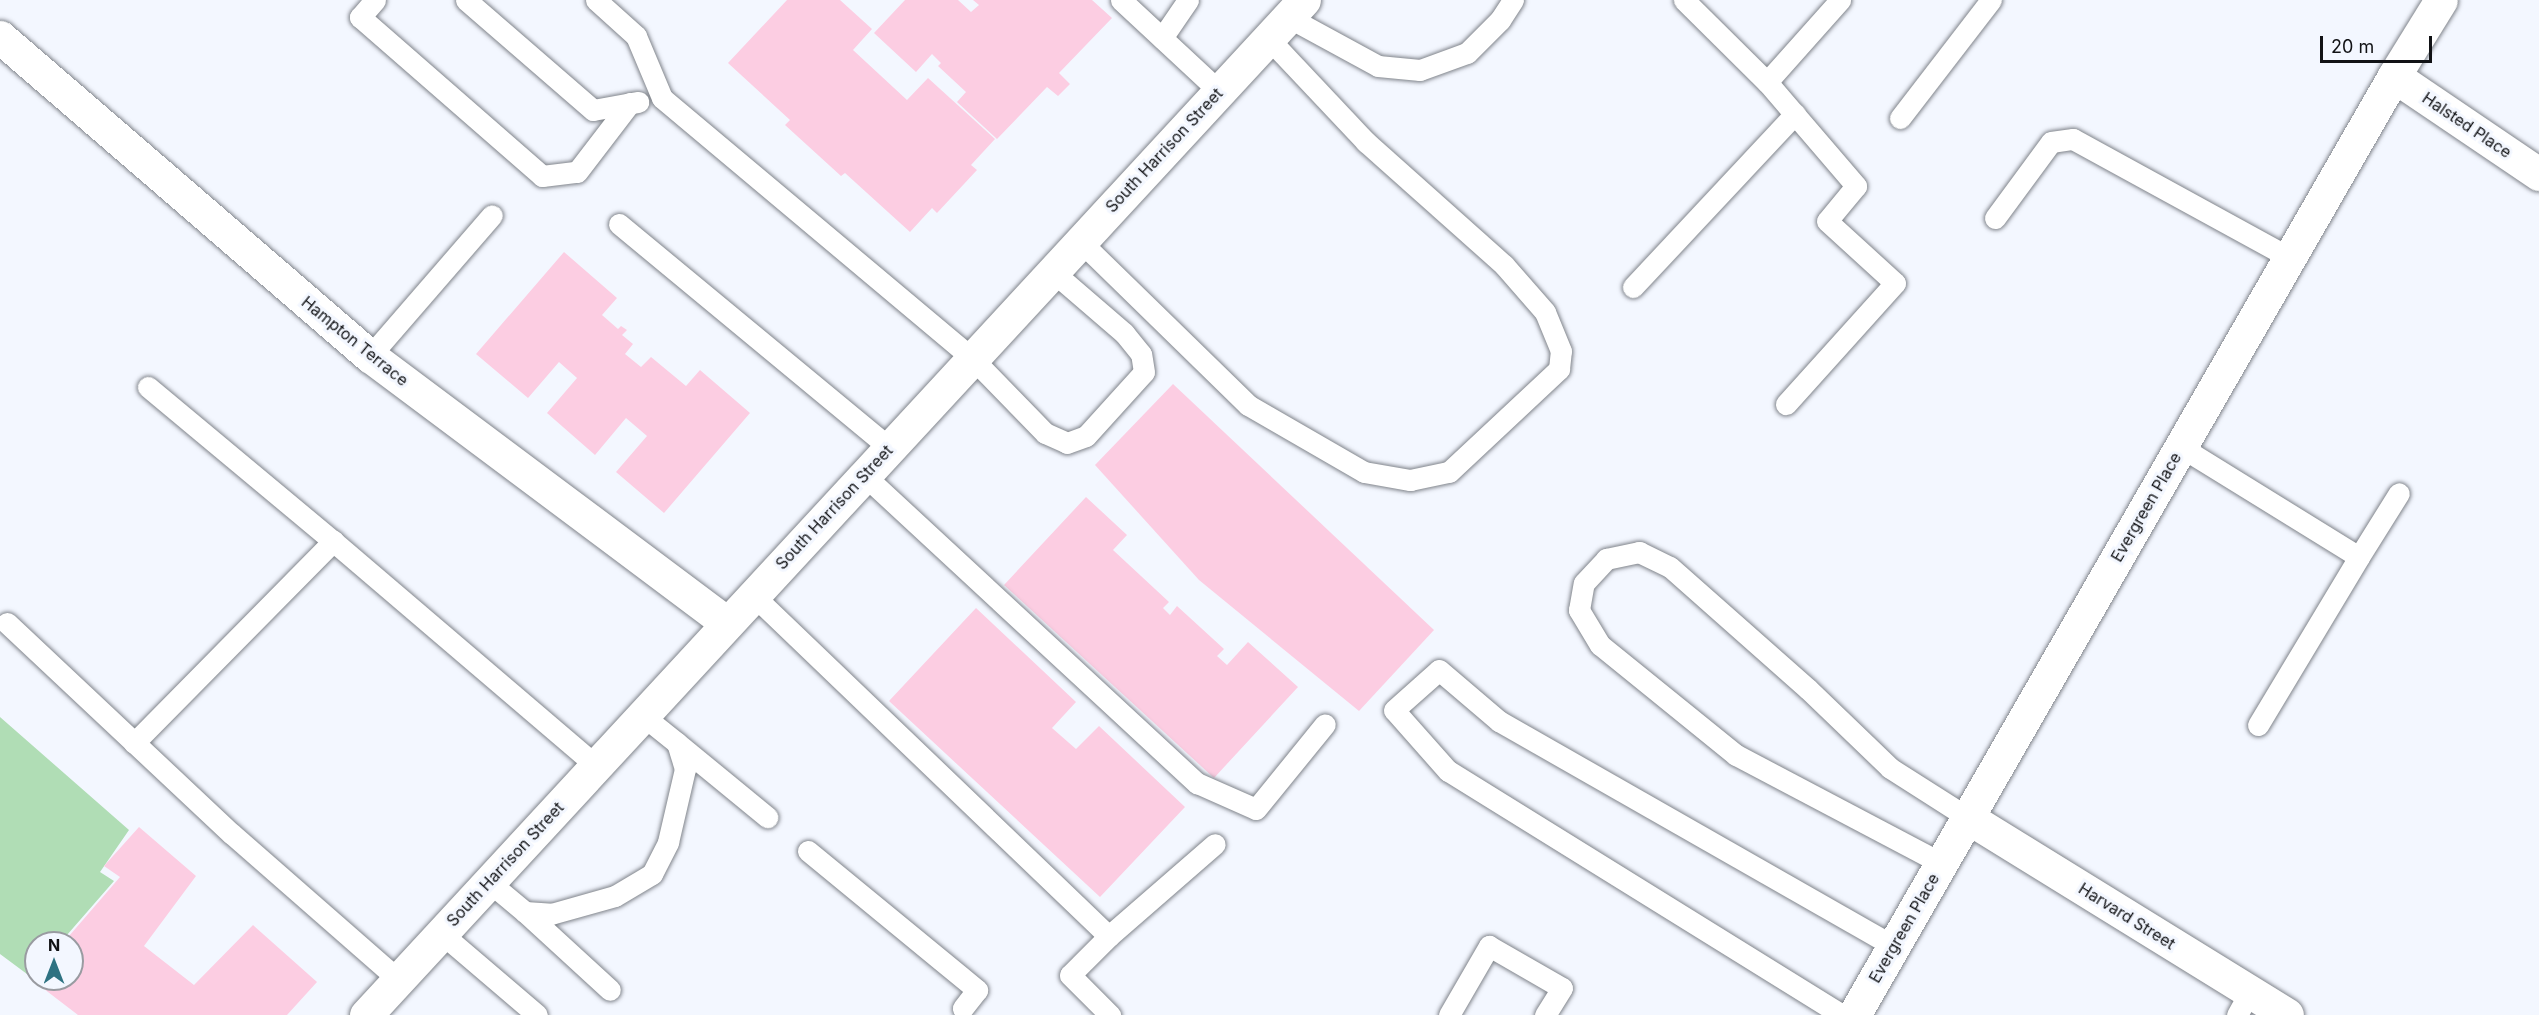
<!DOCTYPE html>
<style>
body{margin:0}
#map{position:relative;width:2539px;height:1015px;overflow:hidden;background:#f3f7ff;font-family:Inter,sans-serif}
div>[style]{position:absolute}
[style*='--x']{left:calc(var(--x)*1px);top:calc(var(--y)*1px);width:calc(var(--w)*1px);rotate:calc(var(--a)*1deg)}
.green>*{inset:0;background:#b0ddb5}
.building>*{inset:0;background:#fccde2}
.roads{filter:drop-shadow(0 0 2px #80848b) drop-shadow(0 0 2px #80848b)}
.lane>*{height:21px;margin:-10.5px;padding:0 10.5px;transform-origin:10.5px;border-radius:10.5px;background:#fff}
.street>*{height:33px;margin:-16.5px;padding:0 16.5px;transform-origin:16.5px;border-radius:16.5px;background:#fff}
.secondary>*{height:33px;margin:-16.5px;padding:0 16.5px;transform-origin:16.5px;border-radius:16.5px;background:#fff}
span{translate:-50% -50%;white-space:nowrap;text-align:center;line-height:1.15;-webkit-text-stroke:6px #f3f7ff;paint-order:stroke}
.street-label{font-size:16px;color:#111215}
.north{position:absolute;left:24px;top:931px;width:60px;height:60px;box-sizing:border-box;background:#f3f7ff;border:2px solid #999ba1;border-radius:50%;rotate:0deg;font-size:16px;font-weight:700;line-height:24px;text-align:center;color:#111215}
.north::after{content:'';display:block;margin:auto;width:21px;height:27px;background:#2e7282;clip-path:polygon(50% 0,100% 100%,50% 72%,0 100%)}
.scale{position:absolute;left:2320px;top:36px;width:112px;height:27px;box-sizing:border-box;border:3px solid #111215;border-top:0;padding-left:8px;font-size:18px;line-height:21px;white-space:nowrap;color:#111215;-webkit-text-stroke:4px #f3f7ff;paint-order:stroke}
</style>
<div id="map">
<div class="green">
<i style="clip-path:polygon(0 717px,129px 830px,100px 872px,114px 881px,60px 943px,36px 943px,36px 971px,31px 977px,0 954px)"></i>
</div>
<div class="building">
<i style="clip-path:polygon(787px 0,840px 0,872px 29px,853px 50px,907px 100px,928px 78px,995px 139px,971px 165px,977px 170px,937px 213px,932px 208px,910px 232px,845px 173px,841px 176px,785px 125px,790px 120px,728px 63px)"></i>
<i style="clip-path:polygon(905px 0,958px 0,971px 12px,979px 5px,973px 0,1092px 0,1112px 18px,1059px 73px,1070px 84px,1058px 96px,1047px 87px,997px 139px,957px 102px,966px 92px,938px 66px,941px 63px,932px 54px,916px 72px,874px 33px)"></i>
<i style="clip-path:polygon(564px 252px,617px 298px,602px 315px,618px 329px,621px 326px,627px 330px,622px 335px,633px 344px,625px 354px,641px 367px,651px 357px,686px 386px,700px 370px,750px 413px,664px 513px,616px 472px,647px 436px,626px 418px,595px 455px,547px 413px,577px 378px,559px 362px,528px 398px,476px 354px)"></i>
<i style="clip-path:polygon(1173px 384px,1434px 630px,1359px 711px,1199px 580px,1095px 465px)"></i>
<i style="clip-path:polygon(1086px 497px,1127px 535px,1113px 550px,1169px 602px,1163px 608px,1170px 615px,1177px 606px,1224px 649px,1217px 656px,1227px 665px,1248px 642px,1298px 687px,1214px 778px,1004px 585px)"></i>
<i style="clip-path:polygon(976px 608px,1076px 702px,1052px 728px,1076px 749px,1099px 726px,1185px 807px,1100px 897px,889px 701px)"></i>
<i style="clip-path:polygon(139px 827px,196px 876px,144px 946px,194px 985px,253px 925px,317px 982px,287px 1015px,78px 1015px,31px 979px,36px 973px,36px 979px,72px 979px,72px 943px,63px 943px,120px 877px,104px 866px)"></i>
</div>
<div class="roads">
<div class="lane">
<i style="--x:375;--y:0;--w:23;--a:131"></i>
<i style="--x:360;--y:17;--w:242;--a:41.1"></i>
<i style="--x:542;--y:176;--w:35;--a:-7"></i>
<i style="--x:577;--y:172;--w:87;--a:-52.5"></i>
<i style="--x:466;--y:0;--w:168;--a:40.9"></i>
<i style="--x:593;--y:110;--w:46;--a:-10.1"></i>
<i style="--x:596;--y:0;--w:54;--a:42"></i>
<i style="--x:636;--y:36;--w:67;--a:67.2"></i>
<i style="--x:662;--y:98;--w:405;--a:40"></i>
<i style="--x:972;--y:358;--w:105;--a:45.8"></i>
<i style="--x:1045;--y:433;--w:24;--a:24"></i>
<i style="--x:1067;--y:443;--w:20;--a:-20"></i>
<i style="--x:1086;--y:436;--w:86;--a:-47.8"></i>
<i style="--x:1144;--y:372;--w:18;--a:-99"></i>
<i style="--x:1141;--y:354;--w:27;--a:-129"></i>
<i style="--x:1124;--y:333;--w:95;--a:-139.3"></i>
<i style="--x:1121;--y:0;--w:134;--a:42.9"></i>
<i style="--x:1684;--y:0;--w:117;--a:44.7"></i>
<i style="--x:1767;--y:82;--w:137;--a:49.4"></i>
<i style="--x:1856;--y:186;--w:45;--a:129.6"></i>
<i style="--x:1827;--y:221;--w:92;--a:42.4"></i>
<i style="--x:1895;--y:283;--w:163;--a:132"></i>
<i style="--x:1288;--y:17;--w:102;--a:28.6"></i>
<i style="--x:1378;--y:66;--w:42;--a:5.4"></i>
<i style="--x:1420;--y:70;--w:50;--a:-19.9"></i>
<i style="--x:1467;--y:53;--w:47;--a:-45"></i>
<i style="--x:1500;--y:20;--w:24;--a:-57"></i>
<i style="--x:1162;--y:38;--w:46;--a:-55.6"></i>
<i style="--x:1767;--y:82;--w:110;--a:-48.3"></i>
<i style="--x:1900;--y:118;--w:149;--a:-52.4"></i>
<i style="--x:1995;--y:218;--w:94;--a:-53.6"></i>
<i style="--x:2051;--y:142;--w:22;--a:-8"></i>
<i style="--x:2073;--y:139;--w:247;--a:28.7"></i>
<i style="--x:619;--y:224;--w:350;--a:39.6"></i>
<i style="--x:1080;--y:241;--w:235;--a:44.3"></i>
<i style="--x:1248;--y:405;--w:134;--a:30"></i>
<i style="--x:1364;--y:472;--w:47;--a:9.9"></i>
<i style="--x:1410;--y:480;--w:40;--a:-12"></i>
<i style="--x:1449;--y:472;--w:151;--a:-43.1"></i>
<i style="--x:1559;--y:369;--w:18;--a:-84"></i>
<i style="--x:1561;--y:351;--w:42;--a:-112.3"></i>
<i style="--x:1545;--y:312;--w:62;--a:-131.1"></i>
<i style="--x:1504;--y:265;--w:185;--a:-138.3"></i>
<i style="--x:1366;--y:142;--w:143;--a:-133.3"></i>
<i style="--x:1633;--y:287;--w:237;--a:-46.9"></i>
<i style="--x:370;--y:356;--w:186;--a:-49.1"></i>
<i style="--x:148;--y:387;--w:241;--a:39.8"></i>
<i style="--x:333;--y:541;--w:346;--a:40.5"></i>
<i style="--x:2181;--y:447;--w:209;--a:31.7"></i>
<i style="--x:2359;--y:557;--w:196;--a:121"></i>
<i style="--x:864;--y:475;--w:454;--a:42.8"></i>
<i style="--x:1197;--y:783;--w:64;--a:23.8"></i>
<i style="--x:1256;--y:809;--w:109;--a:-50.9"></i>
<i style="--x:2359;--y:557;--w:75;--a:-58"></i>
<i style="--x:753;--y:595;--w:493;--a:43.8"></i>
<i style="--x:1109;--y:936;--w:140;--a:-41"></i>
<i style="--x:7;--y:623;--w:308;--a:43.2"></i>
<i style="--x:232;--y:834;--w:222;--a:41.2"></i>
<i style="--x:134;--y:743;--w:284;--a:-45.4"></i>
<i style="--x:677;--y:743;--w:117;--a:39.4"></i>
<i style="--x:808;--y:851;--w:219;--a:39.4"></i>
<i style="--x:977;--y:990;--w:23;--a:128"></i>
<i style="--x:1941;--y:863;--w:232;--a:-152.2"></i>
<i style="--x:1736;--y:755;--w:175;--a:-141"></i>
<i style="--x:1600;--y:645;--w:41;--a:-121"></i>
<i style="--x:1579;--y:610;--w:27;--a:-80"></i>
<i style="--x:1584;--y:583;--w:33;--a:-47"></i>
<i style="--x:1606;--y:559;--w:34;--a:-12"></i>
<i style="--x:1639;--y:552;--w:34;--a:26"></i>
<i style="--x:1670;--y:567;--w:184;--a:41.5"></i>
<i style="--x:1808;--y:689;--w:114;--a:43.9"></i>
<i style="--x:1890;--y:768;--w:91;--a:32.5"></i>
<i style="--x:489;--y:882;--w:47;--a:39.8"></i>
<i style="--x:525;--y:912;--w:26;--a:4"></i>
<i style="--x:551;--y:914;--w:66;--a:-15.7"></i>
<i style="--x:615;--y:896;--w:43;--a:-30.7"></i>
<i style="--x:652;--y:874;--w:36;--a:-63"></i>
<i style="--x:668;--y:842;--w:75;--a:-76.9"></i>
<i style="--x:685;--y:769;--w:27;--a:-107"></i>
<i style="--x:677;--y:743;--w:45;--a:-141.3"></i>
<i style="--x:525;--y:912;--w:115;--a:42.5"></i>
<i style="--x:441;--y:933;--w:126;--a:40.5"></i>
<i style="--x:1109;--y:936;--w:55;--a:135"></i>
<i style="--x:1070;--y:975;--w:57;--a:45"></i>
<i style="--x:1449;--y:1015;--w:80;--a:-59.9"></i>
<i style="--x:1489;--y:946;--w:84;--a:29.9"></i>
<i style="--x:1562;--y:988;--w:32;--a:122"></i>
<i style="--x:1842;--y:1015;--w:463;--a:-148.2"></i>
<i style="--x:1448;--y:771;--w:81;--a:-131.5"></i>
<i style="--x:1394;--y:710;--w:60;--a:-41.6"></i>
<i style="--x:1439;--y:670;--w:79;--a:40.4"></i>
<i style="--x:1499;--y:721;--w:455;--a:29.7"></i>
<i style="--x:2237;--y:1015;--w:26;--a:-61"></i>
</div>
<div class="street">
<i style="--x:0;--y:37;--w:489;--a:40.8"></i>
<i style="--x:370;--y:356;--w:446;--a:36.8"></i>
<i style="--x:2394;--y:76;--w:175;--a:34.1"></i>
<i style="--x:1967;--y:817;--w:376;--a:31.7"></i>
</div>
<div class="secondary">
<i style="--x:366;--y:1015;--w:1382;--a:-47.26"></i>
<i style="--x:1854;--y:1015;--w:1083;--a:-60.1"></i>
<i style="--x:2394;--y:76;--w:89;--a:-58.3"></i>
</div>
</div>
<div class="street-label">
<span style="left:2467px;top:125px;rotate:34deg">Halsted Place</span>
<span style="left:1164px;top:150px;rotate:-47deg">South Harrison Street</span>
<span style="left:355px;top:341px;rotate:39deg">Hampton Terrace</span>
<span style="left:834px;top:507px;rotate:-47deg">South Harrison Street</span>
<span style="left:2146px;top:507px;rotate:-60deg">Evergreen Place</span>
<span style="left:505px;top:864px;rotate:-47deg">South Harrison Street</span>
<span style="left:2127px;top:916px;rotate:32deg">Harvard Street</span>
<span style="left:1904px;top:928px;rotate:-60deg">Evergreen Place</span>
</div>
<div class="north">N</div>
<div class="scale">20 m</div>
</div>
